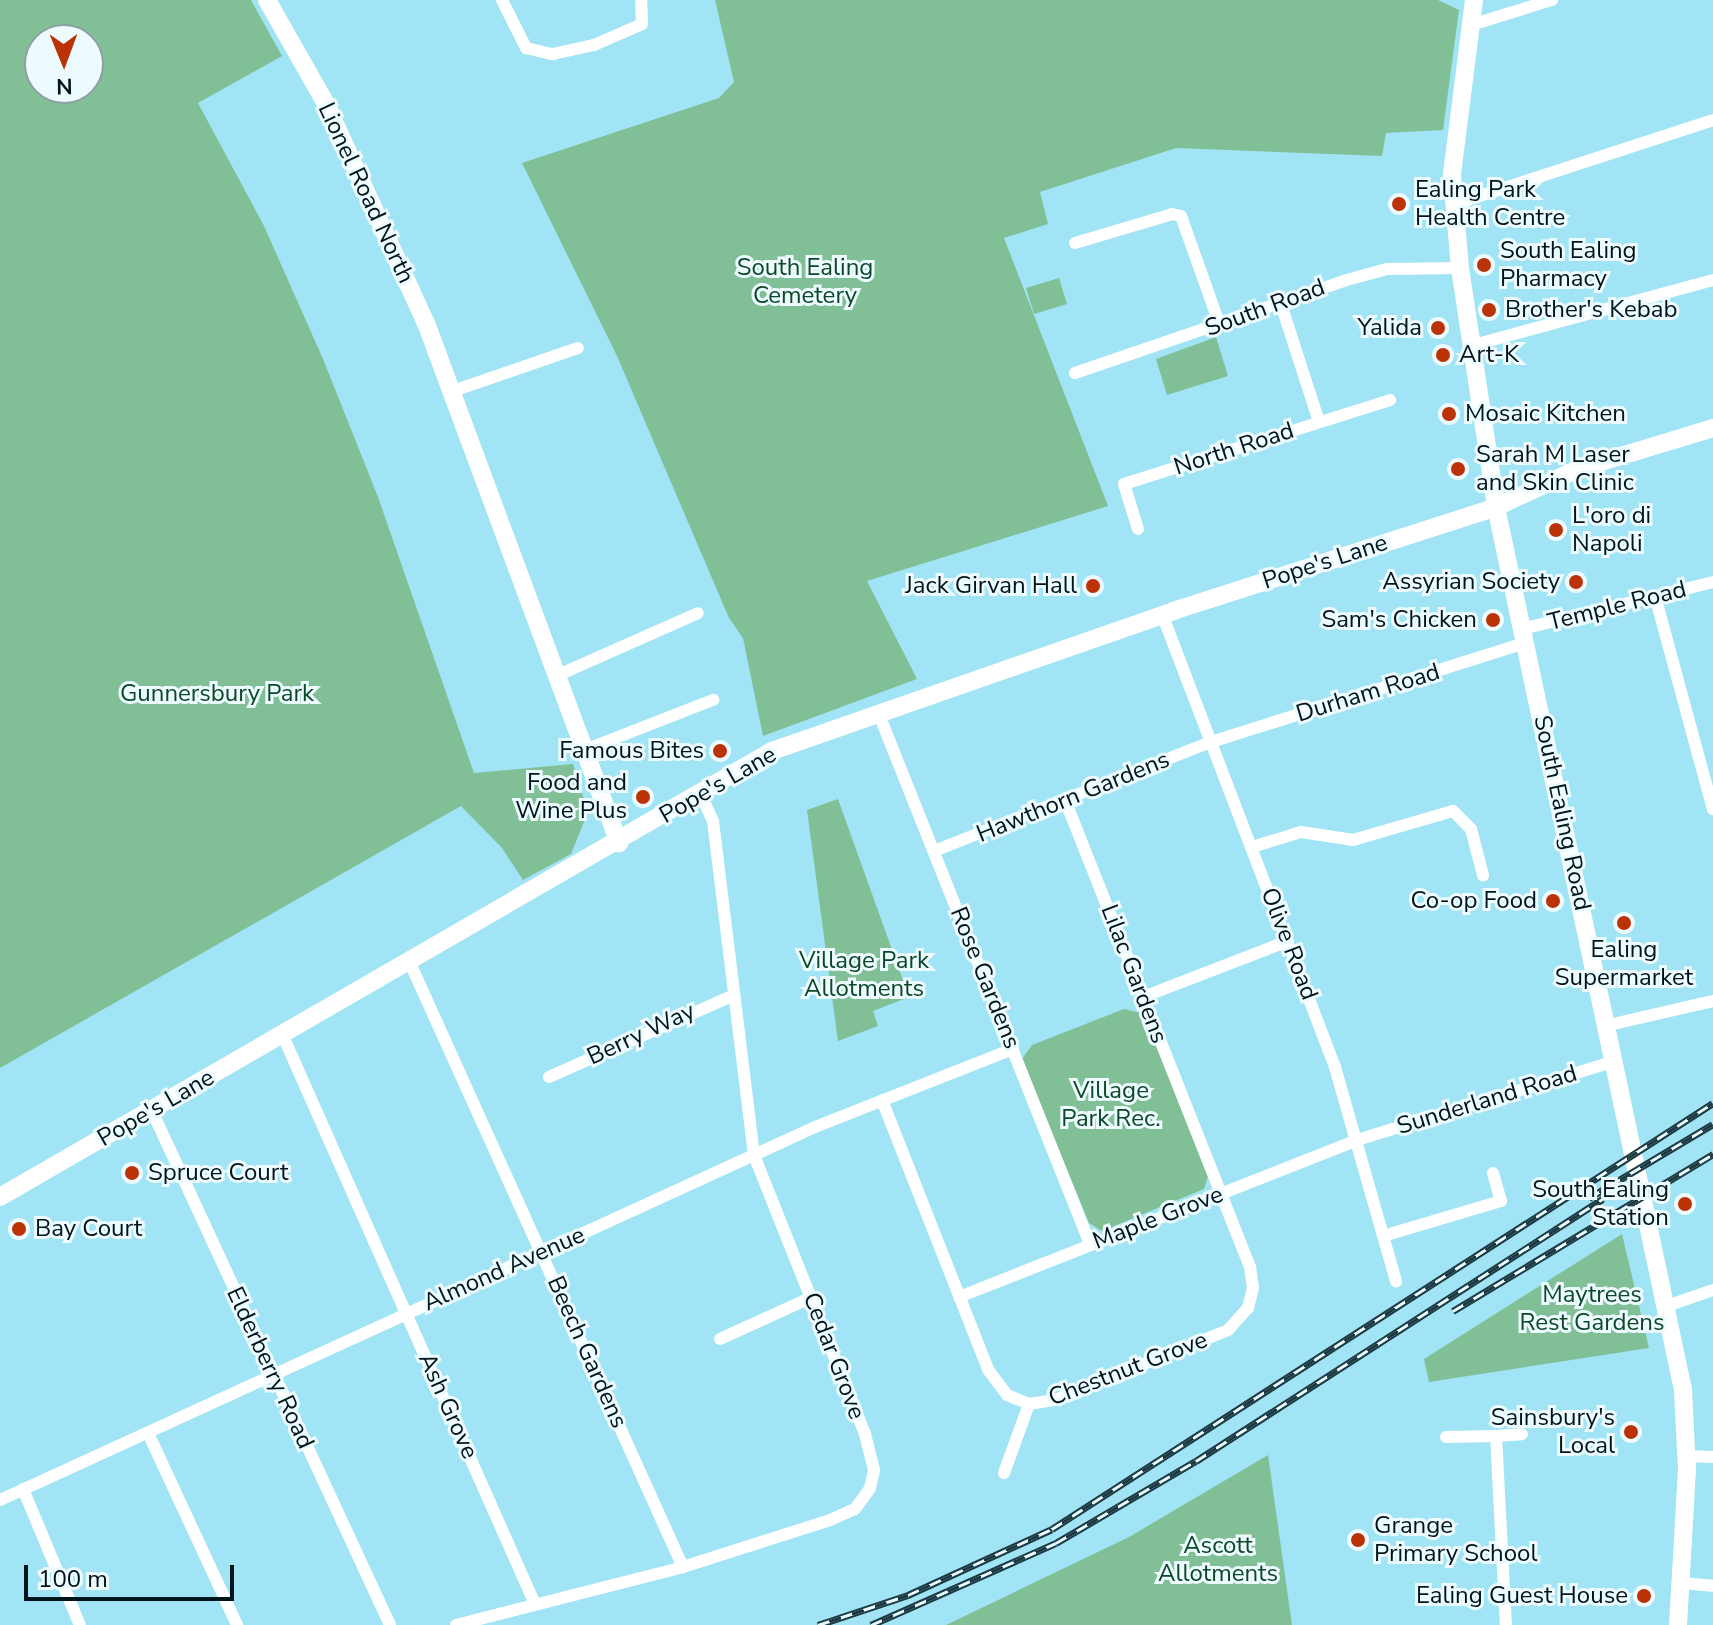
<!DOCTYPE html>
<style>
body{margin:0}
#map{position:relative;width:1713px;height:1625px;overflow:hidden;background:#a1e4f5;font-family:"Nunito Sans",sans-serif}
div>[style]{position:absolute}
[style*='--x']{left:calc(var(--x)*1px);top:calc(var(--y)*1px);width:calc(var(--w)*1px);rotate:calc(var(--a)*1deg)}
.green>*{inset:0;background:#81c097}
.street>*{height:12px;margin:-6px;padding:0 6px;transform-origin:6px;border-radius:6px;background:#fff}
.secondary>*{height:18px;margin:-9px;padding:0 9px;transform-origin:9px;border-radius:9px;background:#fff}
.rail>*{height:7px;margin-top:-3.5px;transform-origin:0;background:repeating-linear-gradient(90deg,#eefbfe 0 12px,#1c3941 0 24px);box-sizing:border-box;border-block:2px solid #1c3941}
.dots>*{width:22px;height:22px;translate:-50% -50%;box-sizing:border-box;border:4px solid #eefbfe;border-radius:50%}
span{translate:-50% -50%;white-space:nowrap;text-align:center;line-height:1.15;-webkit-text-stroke:6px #eefbfe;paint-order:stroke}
.poi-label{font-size:24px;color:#00151b}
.left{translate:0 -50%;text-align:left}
.right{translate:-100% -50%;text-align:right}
.street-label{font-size:24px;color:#00151b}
.park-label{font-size:24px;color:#0a4828}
.north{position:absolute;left:24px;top:24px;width:80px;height:80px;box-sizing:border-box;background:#eefbfe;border:2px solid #8f9fa3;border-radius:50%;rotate:179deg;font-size:22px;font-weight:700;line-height:32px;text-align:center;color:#00151b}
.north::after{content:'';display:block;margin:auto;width:28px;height:36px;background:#bb3207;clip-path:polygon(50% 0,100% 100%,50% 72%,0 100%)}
.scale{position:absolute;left:24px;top:1565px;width:210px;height:36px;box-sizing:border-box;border:4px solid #00151b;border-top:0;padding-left:10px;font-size:24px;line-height:28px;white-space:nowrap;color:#00151b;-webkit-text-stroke:6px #eefbfe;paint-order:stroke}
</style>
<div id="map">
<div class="green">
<i style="clip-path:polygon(evenodd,0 0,251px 0,282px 56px,198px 103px,264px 226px,323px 359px,378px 497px,474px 773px,573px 764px,588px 812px,571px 854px,523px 880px,502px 848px,461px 806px,0 1068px,0 0,40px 40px,88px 40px,88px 88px,40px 88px,40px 40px)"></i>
<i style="clip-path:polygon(715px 0,1438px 0,1459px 10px,1443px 130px,1386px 133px,1382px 156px,1176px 148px,1040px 192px,1048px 224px,1004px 238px,1108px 506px,867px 581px,917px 679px,763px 736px,743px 638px,729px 618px,617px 356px,522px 163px,719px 98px,734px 82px)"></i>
<i style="clip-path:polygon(1059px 278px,1067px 304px,1034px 314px,1026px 288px)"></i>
<i style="clip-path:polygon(1216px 337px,1228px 376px,1167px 395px,1156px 359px)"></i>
<i style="clip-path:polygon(838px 799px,909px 997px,873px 1011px,878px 1026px,838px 1041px,807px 810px)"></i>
<i style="clip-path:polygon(1124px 1009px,1145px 1014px,1209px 1174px,1204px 1189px,1102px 1231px,1089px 1223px,1022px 1059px,1032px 1045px)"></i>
<i style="clip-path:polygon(1622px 1234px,1649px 1348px,1429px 1382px,1424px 1359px)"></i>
<i style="clip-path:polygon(1268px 1455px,1292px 1625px,946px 1625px,1129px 1537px)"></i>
</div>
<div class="street">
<i style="--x:502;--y:0;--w:54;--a:63.4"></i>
<i style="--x:526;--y:48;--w:28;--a:13"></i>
<i style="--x:553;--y:54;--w:42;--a:-12.4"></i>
<i style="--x:594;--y:45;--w:52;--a:-23.6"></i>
<i style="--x:642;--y:24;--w:24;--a:-92"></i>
<i style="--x:1471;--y:25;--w:85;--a:-17.2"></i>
<i style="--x:1452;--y:205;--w:274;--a:-18"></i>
<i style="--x:1075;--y:243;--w:101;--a:-16.6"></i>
<i style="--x:1172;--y:214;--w:9;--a:13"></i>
<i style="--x:1181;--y:216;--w:114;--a:70.4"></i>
<i style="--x:1280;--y:301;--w:127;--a:72.1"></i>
<i style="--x:1470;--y:346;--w:252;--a:-15.2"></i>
<i style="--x:1075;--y:373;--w:283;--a:-18.9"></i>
<i style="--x:1343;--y:281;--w:46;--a:-15.3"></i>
<i style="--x:1387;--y:269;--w:73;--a:-0.8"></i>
<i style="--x:453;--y:391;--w:132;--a:-19"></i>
<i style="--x:1138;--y:529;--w:47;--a:-107.3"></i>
<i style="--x:1124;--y:484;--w:279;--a:-17.5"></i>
<i style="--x:1655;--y:596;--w:221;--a:74.8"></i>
<i style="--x:1162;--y:614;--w:485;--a:69.1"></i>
<i style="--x:1335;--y:1067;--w:223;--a:74.1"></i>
<i style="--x:1522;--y:629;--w:197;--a:-13.8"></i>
<i style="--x:556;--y:676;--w:155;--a:-23.9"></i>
<i style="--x:878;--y:712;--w:573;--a:68.27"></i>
<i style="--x:582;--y:751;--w:141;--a:-21.3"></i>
<i style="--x:1252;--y:847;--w:51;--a:-17"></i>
<i style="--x:1301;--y:832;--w:53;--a:8.7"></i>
<i style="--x:1353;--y:840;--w:104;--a:-16.2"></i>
<i style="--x:1453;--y:811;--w:25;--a:45"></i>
<i style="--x:1471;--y:829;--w:48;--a:75.4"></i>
<i style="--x:934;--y:851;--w:298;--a:-21.5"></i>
<i style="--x:1211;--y:742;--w:329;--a:-17.5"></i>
<i style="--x:410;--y:963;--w:663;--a:65.68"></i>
<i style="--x:1143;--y:997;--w:155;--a:-21.1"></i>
<i style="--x:1609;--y:1025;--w:107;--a:-13"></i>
<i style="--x:283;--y:1036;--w:619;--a:66.08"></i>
<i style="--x:549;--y:1077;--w:202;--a:-23.9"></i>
<i style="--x:882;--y:1100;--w:291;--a:68.5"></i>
<i style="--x:989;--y:1371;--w:30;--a:53"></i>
<i style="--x:1007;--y:1395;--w:24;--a:22"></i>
<i style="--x:1029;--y:1404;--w:26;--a:-9"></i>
<i style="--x:1055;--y:1400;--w:187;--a:-22"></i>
<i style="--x:1228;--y:1330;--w:30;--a:-48"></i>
<i style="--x:1248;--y:1308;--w:21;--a:-76"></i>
<i style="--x:1253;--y:1288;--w:21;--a:-98"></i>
<i style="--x:1250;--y:1267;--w:502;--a:-111.61"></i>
<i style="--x:152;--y:1111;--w:566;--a:65.15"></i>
<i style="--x:1383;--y:1236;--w:123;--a:-16.5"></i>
<i style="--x:1501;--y:1201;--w:29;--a:-106"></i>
<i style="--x:959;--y:1297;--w:428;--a:-21.5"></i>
<i style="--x:1357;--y:1140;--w:271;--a:-17"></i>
<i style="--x:1667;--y:1306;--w:49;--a:-19.2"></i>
<i style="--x:720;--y:1339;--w:101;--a:-24.5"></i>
<i style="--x:148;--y:1433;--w:212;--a:65.1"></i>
<i style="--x:1496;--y:1436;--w:26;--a:-4"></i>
<i style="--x:1446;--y:1437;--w:50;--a:-1.1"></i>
<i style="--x:1496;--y:1436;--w:189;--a:87"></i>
<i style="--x:1687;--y:1456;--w:26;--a:2"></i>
<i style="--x:1004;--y:1473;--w:73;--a:-70.1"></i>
<i style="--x:23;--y:1489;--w:147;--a:67.3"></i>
<i style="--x:0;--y:1500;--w:896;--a:-24.59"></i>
<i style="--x:815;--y:1127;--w:213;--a:-21.5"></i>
<i style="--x:1681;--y:1583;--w:32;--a:5"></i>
<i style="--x:456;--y:1625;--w:234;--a:-14.3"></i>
<i style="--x:683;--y:1567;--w:154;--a:-17.7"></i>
<i style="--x:830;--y:1520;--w:27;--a:-24"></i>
<i style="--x:855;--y:1509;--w:26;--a:-54"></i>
<i style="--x:870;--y:1488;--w:18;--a:-77"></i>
<i style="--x:874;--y:1470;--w:37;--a:-104"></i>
<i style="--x:865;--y:1434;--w:300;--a:-111.7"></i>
<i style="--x:754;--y:1155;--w:337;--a:-97"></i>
<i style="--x:713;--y:821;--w:29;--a:-115"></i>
</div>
<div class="secondary">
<i style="--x:267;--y:0;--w:120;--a:60.4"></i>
<i style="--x:326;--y:104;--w:241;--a:65.5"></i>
<i style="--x:426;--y:323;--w:555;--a:69.64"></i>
<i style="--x:1474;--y:0;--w:176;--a:97.2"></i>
<i style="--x:1452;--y:175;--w:93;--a:85.1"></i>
<i style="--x:1460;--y:268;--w:242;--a:81.4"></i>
<i style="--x:1496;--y:507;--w:903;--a:78.04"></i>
<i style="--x:1683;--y:1390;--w:79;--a:87.1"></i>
<i style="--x:1687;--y:1469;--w:156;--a:93.3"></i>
<i style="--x:0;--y:1197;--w:892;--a:-30.02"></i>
<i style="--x:772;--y:751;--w:425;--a:-19.2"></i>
<i style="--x:1173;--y:611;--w:339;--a:-17.8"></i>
<i style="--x:1496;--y:507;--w:90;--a:-24.9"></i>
<i style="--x:1578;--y:469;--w:141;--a:-16.9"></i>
</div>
<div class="rail">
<i style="--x:1589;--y:1198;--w:144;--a:-30.8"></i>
<i style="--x:1453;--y:1311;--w:304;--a:-31.1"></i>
<i style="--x:818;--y:1625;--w:95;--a:-18.4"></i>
<i style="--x:908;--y:1595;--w:158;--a:-24.6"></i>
<i style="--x:1052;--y:1529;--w:786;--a:-32.8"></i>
<i style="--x:871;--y:1625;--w:202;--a:-23.9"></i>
<i style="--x:1056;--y:1543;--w:162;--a:-30.4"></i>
<i style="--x:1196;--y:1461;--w:484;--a:-32.8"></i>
</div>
<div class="dots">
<i style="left:1399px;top:204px;background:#bb3207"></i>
<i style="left:1484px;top:265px;background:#bb3207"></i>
<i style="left:1489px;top:310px;background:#bb3207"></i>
<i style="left:1438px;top:328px;background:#bb3207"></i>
<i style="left:1443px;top:355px;background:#bb3207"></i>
<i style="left:1449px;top:414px;background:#bb3207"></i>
<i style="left:1458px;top:469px;background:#bb3207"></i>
<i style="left:1556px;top:530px;background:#bb3207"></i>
<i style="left:1576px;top:582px;background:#bb3207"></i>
<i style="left:1093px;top:586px;background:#bb3207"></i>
<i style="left:1493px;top:620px;background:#bb3207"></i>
<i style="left:720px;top:751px;background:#bb3207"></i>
<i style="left:643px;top:797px;background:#bb3207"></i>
<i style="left:1553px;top:901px;background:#bb3207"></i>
<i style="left:1624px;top:923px;background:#bb3207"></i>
<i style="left:132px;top:1173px;background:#bb3207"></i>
<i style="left:1685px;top:1204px;background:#bb3207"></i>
<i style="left:19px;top:1229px;background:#bb3207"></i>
<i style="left:1631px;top:1432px;background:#bb3207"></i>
<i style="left:1358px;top:1540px;background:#bb3207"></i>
<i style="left:1644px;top:1596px;background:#bb3207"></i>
</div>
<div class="poi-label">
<span class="left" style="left:1415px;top:204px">Ealing Park<br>Health Centre</span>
<span class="left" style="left:1500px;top:265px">South Ealing<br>Pharmacy</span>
<span class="left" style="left:1505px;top:310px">Brother's Kebab</span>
<span class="right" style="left:1422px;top:328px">Yalida</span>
<span class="left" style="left:1459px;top:355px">Art-K</span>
<span class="left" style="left:1465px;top:414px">Mosaic Kitchen</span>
<span class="left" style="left:1476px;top:469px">Sarah M Laser<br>and Skin Clinic</span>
<span class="left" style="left:1572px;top:530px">L'oro di<br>Napoli</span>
<span class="right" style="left:1560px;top:582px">Assyrian Society</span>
<span class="right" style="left:1077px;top:586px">Jack Girvan Hall</span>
<span class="right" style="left:1477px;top:620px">Sam's Chicken</span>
<span class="right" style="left:704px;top:751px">Famous Bites</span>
<span class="right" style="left:627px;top:797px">Food and<br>Wine Plus</span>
<span class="right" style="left:1537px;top:901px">Co-op Food</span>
<span style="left:1624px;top:964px">Ealing<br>Supermarket</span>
<span class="left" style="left:148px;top:1173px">Spruce Court</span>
<span class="right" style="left:1669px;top:1204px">South Ealing<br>Station</span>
<span class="left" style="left:35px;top:1229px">Bay Court</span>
<span class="right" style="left:1615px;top:1432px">Sainsbury's<br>Local</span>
<span class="left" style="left:1374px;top:1540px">Grange<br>Primary School</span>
<span class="right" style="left:1628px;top:1596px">Ealing Guest House</span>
</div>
<div class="street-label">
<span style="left:366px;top:193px;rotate:65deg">Lionel Road North</span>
<span style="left:1265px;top:308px;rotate:-20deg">South Road</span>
<span style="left:1234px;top:449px;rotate:-18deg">North Road</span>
<span style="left:1325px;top:562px;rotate:-18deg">Pope's Lane</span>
<span style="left:1617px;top:606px;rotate:-14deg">Temple Road</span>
<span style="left:1368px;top:693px;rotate:-17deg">Durham Road</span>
<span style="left:718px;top:785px;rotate:-30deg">Pope's Lane</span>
<span style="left:1073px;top:797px;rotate:-22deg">Hawthorn Gardens</span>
<span style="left:1562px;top:813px;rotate:78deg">South Ealing Road</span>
<span style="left:1289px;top:944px;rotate:69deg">Olive Road</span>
<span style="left:1134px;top:974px;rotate:69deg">Lilac Gardens</span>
<span style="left:985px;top:978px;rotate:68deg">Rose Gardens</span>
<span style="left:641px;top:1034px;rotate:-25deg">Berry Way</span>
<span style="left:1487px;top:1100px;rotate:-17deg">Sunderland Road</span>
<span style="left:156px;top:1108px;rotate:-30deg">Pope's Lane</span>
<span style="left:1158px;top:1218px;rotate:-21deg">Maple Grove</span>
<span style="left:504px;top:1269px;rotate:-24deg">Almond Avenue</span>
<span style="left:587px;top:1352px;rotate:66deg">Beech Gardens</span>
<span style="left:834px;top:1356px;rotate:69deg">Cedar Grove</span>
<span style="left:270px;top:1368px;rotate:65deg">Elderberry Road</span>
<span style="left:1128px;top:1369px;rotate:-21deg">Chestnut Grove</span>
<span style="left:448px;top:1406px;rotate:66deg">Ash Grove</span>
</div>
<div class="park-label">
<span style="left:805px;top:282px">South Ealing<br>Cemetery</span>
<span style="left:217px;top:694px">Gunnersbury Park</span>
<span style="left:864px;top:975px">Village Park<br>Allotments</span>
<span style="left:1111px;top:1105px">Village<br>Park Rec.</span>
<span style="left:1592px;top:1309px">Maytrees<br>Rest Gardens</span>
<span style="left:1218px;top:1560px">Ascott<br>Allotments</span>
</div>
<div class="north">N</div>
<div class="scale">100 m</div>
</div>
